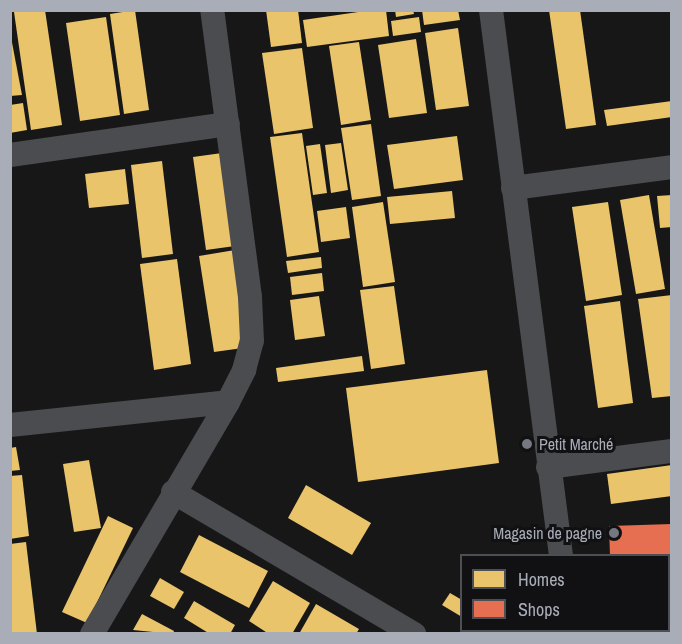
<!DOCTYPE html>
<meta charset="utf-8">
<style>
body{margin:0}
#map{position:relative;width:682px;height:644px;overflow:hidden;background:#171717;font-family:"Archivo Narrow",sans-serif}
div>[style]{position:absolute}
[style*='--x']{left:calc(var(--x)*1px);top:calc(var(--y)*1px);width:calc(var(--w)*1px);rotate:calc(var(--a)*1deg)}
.homes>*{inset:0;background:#e9c46a}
.shops>*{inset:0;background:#e76f51}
.street>*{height:24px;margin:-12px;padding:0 12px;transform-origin:12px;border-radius:12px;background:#4b4c50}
.dots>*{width:16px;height:16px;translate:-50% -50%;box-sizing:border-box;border:3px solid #111113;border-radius:50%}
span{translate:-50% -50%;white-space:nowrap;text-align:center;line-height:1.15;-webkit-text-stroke:6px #111113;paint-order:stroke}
.poi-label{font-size:16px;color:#a8adb8}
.left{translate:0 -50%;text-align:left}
.right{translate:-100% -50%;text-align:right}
.frame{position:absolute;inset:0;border:12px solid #a8adb8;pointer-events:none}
.legend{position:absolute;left:460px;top:554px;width:210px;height:78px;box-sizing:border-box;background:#111113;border:2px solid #4d4f55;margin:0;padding:8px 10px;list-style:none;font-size:18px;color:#a8adb8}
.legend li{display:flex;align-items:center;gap:12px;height:30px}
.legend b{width:30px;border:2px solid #4d4f55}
</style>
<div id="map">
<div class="homes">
<i style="clip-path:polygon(45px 10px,62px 125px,31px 130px,14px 12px)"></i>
<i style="clip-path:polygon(135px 10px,149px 110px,124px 114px,110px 14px)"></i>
<i style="clip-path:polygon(266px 10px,298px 10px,302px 43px,271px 47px)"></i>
<i style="clip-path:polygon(372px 10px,386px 10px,389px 36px,307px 47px,303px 20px)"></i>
<i style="clip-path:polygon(395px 10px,413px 10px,414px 14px,396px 17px)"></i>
<i style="clip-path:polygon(422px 10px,458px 10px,460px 20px,424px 25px)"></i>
<i style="clip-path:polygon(549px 10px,580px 10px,596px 125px,566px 129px)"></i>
<i style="clip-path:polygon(106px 17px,120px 115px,80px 121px,66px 23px)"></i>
<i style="clip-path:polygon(419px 17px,421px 32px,393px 36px,391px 21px)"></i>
<i style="clip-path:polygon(458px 28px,469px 106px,436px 110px,425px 33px)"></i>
<i style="clip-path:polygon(10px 32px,22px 95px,10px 96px)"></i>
<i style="clip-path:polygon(416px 39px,427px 113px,389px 118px,378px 45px)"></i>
<i style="clip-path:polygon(359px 42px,371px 120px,341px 125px,329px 46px)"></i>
<i style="clip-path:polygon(302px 48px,313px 128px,274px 134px,262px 53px)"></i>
<i style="clip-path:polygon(672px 101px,672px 117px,607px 126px,604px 110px)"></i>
<i style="clip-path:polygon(23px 103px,27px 130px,10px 133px,10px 105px)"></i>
<i style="clip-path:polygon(371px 124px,381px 196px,352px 200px,341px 128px)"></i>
<i style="clip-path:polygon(302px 133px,319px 252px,287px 257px,270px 137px)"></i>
<i style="clip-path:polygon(457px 136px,463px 180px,394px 189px,387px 145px)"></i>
<i style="clip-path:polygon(341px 143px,348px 190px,331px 193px,325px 145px)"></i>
<i style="clip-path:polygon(320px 144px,327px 193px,313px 195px,306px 146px)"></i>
<i style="clip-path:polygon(222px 153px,235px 246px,206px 250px,193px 157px)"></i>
<i style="clip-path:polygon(162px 161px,173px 254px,142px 258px,131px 165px)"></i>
<i style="clip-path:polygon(125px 169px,129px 204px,89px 208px,85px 174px)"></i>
<i style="clip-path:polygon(452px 191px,455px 218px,390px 224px,387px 197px)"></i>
<i style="clip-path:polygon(649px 195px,665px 289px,636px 294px,620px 200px)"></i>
<i style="clip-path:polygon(672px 195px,672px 227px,660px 228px,657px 196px)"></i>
<i style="clip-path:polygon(383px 202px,395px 282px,363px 287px,352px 207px)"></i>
<i style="clip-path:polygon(608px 202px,622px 295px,586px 301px,572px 207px)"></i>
<i style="clip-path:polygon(346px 207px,350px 238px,321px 242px,317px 211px)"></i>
<i style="clip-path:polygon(235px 250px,250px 347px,214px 352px,199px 256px)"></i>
<i style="clip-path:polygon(321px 257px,322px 268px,288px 273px,286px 261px)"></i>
<i style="clip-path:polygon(177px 259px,191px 364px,154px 370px,140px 264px)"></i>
<i style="clip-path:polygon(322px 273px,324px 291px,292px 295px,290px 277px)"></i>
<i style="clip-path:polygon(394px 286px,405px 364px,371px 369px,360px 290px)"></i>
<i style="clip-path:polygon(672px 295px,672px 396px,652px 398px,638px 299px)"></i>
<i style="clip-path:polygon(319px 296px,325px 336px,295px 340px,290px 300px)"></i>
<i style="clip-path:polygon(620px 301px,633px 403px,598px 408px,584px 306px)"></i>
<i style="clip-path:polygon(362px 356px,364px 371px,278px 382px,276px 368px)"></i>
<i style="clip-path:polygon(487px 370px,499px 463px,358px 482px,346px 388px)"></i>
<i style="clip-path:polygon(16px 447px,20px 470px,10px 471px,10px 448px)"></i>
<i style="clip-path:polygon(89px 460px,101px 528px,74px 532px,63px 464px)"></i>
<i style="clip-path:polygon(672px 465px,672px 496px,611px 504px,607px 474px)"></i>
<i style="clip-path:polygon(22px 475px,29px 536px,10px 539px,10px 476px)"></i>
<i style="clip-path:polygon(306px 485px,371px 523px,352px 555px,288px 518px)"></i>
<i style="clip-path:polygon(108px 516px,133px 528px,87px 623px,62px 612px)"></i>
<i style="clip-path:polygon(199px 535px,268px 571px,249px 608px,180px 572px)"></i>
<i style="clip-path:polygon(26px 542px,37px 634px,10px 634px,10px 544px)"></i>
<i style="clip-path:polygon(160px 578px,184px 592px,174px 609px,150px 596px)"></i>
<i style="clip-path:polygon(273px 581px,310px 603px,292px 634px,269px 634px,249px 621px)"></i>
<i style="clip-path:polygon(450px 593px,462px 600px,462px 617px,442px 605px)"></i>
<i style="clip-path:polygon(668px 598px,672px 598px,672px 627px,668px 627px)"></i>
<i style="clip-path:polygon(194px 601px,235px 625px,230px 634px,210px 634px,184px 618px)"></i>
<i style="clip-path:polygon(316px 604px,359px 629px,356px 634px,299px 634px)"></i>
<i style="clip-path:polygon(142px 614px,174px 631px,173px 634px,133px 630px)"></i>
<i style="clip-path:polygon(624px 630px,669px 630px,672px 634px,624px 634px)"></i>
</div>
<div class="shops">
<i style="clip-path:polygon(672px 524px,672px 563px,668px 556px,610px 556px,609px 526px)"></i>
</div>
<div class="street">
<i style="--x:491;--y:10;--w:550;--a:82.69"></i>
<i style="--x:10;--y:155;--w:220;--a:-8.1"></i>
<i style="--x:513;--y:188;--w:160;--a:-7.5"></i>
<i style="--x:10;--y:425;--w:219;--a:-6"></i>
<i style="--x:548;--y:467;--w:125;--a:-7.4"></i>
<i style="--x:173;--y:492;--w:280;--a:30.5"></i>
<i style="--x:571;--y:630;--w:4;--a:76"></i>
<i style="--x:92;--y:634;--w:269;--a:-59.6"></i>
<i style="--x:228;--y:402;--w:36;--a:-63"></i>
<i style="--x:244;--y:370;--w:30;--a:-75"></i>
<i style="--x:252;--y:341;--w:44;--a:-92.6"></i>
<i style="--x:250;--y:297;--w:290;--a:-97.5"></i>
</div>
<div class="dots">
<i style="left:527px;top:444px;background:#757880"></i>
<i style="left:614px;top:533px;background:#757880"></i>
</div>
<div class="poi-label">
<span class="left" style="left:539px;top:444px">Petit Marché</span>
<span class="right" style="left:602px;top:533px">Magasin de pagne</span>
</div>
<div class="frame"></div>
<ul class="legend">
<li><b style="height:16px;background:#e9c46a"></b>Homes</li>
<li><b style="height:16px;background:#e76f51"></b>Shops</li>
</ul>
</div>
